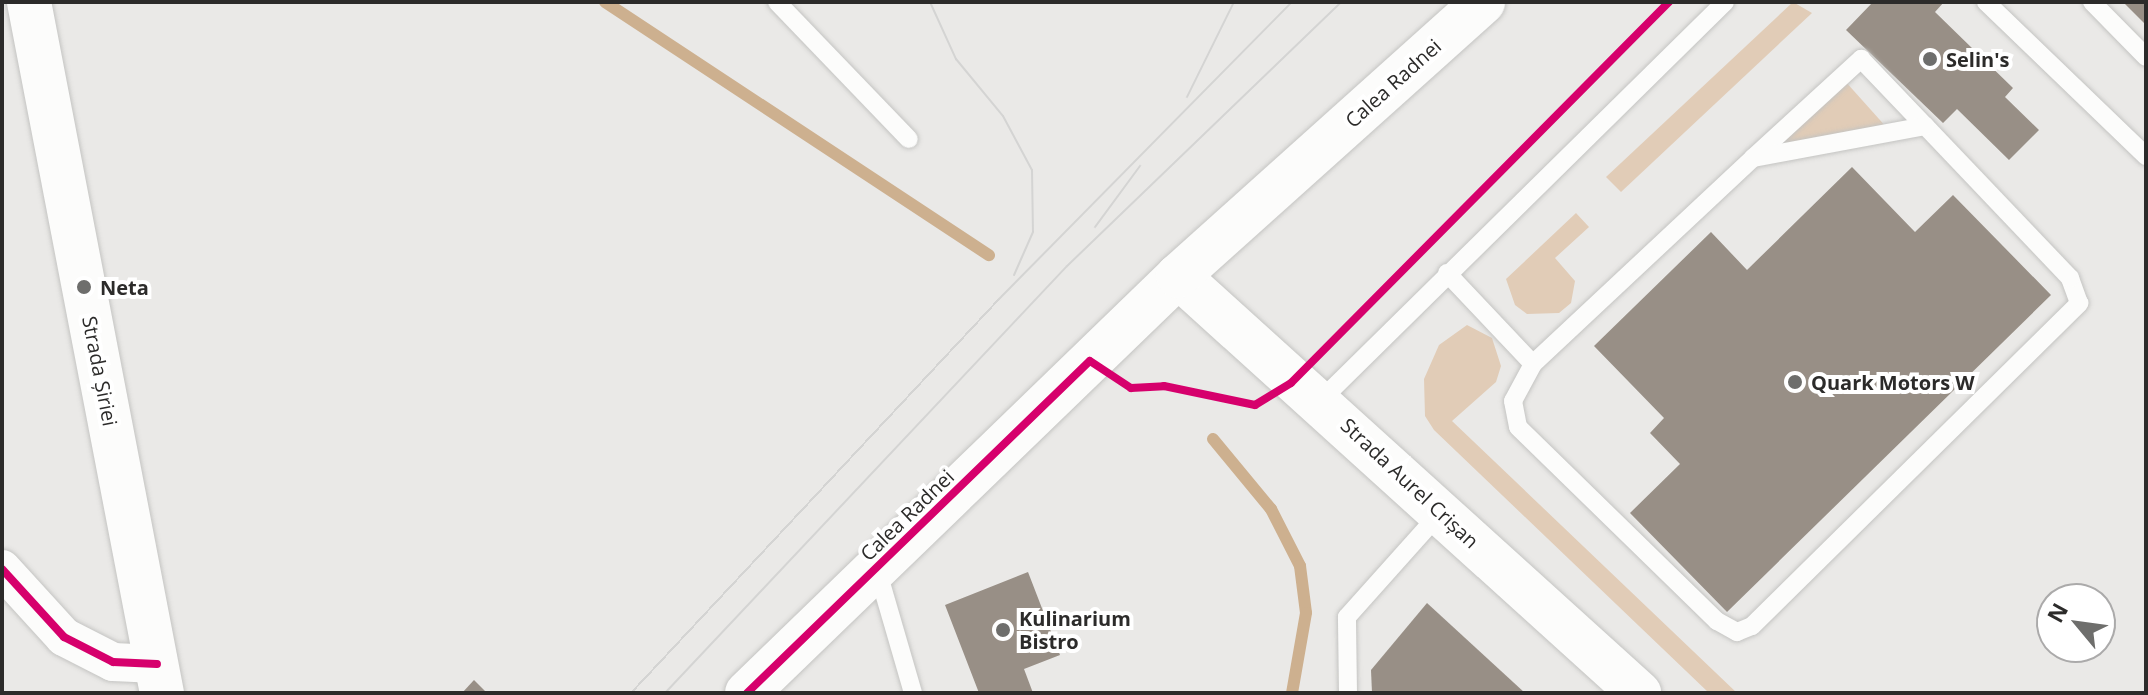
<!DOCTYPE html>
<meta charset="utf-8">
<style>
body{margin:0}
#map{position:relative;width:2148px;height:695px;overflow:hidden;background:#eae9e7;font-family:"Open Sans",sans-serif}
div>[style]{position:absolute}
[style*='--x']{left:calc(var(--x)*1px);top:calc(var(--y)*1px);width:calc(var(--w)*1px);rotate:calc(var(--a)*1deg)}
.green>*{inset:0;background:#e1ccb7}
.stream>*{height:12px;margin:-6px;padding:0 6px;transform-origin:6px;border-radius:6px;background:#cdb08f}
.building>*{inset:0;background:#988f86}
.roads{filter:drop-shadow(0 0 2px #c4c4c2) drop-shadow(0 0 2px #c4c4c2)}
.service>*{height:18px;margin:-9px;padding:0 9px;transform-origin:9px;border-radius:9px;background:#fcfcfb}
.minor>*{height:38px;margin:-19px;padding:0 19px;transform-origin:19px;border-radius:19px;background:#fcfcfb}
.secondary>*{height:44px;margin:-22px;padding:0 22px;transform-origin:22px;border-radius:22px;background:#fcfcfb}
.primary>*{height:44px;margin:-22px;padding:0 22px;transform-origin:22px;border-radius:22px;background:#fcfcfb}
.tram>*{height:2px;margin:-1px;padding:0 1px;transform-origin:1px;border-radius:1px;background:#d4d4d3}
.cycleway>*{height:8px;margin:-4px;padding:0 4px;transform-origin:4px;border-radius:4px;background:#d6006c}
.dots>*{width:22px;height:22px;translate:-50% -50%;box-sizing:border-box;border:4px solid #fff;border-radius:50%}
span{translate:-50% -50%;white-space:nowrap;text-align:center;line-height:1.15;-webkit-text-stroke:8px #fff;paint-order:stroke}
.poi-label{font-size:20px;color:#2c2b2a;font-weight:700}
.left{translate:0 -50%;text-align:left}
.street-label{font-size:20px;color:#2c2b2a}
.frame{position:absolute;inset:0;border:4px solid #2c2b2a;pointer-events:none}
.north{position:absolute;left:2036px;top:583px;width:80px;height:80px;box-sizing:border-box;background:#fff;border:2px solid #abaaaa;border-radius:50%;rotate:299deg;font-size:22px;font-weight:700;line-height:32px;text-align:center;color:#2c2b2a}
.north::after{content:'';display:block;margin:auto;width:28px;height:36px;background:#6e6e6c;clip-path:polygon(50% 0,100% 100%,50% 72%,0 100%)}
</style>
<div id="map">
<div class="green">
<i style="clip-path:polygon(1793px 2px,1812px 13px,1621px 192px,1606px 177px)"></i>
<i style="clip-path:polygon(1845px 81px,1888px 129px,1767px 152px)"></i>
<i style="clip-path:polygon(1576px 213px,1589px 227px,1555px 258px,1575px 281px,1571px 303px,1559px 313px,1527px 314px,1515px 305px,1506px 279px)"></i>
<i style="clip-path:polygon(1467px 325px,1492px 338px,1501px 366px,1496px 382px,1452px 421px,1737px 693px,1709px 693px,1434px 430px,1425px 416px,1424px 379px,1439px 345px)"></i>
</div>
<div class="stream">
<i style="--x:605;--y:2;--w:460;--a:33.4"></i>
<i style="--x:1213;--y:439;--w:91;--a:50.4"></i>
<i style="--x:1271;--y:509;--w:64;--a:63"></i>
<i style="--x:1300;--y:566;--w:47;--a:82.7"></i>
<i style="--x:1306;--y:613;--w:81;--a:99.9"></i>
</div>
<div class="building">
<i style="clip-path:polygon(1873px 2px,1944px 2px,1935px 12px,2013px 88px,2005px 97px,2039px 130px,2009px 160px,1957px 109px,1943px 123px,1846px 30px)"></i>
<i style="clip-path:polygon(2123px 2px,2146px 2px,2146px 25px)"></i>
<i style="clip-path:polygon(1852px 167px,1915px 232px,1953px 195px,2051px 295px,1727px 612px,1630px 513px,1680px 464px,1650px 433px,1664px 418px,1594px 346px,1711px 232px,1747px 270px)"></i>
<i style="clip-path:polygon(1028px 572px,1060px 655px,1024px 669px,1033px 693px,979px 693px,945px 605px)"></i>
<i style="clip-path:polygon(1427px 603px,1525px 693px,1372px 693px,1371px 670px)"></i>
<i style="clip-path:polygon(474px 680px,487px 693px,462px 693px)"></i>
</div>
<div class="roads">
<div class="service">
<i style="--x:777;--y:2;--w:190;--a:46.1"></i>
<i style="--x:1986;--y:2;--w:222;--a:43.9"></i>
<i style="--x:2092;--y:2;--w:77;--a:45.5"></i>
<i style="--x:1753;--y:158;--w:147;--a:-42.5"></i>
<i style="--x:1861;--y:59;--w:93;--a:46.3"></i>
<i style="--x:1447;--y:273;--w:125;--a:46.6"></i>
<i style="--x:1533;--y:364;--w:42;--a:118.4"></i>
<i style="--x:1513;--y:401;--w:26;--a:79"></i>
<i style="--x:1518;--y:427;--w:278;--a:44.3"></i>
<i style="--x:1717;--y:621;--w:23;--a:29"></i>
<i style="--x:1737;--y:632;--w:16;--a:-22"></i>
<i style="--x:1752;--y:626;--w:460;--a:-44.6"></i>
<i style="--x:2079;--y:303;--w:27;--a:-110"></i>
<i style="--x:2070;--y:278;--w:210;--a:-133.6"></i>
<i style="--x:1925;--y:126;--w:175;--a:169.5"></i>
<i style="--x:1753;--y:158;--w:301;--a:136.9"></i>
<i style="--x:1321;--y:400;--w:567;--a:-44.57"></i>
<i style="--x:877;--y:569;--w:129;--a:73.8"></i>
<i style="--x:1348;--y:693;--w:76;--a:-90.8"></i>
<i style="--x:1347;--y:617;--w:138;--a:-48.2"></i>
</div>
<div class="minor">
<i style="--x:2;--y:569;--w:92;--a:47.6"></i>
<i style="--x:64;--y:637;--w:55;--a:27"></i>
<i style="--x:113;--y:662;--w:44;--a:2.6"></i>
</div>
<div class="secondary">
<i style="--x:29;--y:2;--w:704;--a:79.11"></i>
<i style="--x:1178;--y:276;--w:622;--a:42.13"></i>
</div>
<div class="primary">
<i style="--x:747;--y:693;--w:600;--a:-44.05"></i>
<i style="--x:1178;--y:276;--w:410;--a:-41.9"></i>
</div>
</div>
<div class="tram">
<i style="--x:930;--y:2;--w:63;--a:65.5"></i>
<i style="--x:956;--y:59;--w:74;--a:50.5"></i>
<i style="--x:1003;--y:116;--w:61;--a:61.8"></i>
<i style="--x:1032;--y:170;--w:62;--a:89.1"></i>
<i style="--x:1033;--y:232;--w:47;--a:113.8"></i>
<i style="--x:1187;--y:97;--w:106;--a:-63.7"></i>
<i style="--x:1095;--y:227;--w:76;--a:-53.6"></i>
<i style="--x:631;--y:693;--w:539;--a:-46.95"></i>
<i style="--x:999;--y:299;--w:417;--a:-45.4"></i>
<i style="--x:665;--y:693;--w:586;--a:-46.73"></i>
<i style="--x:1067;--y:266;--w:380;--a:-43.9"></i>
</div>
<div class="cycleway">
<i style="--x:2;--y:569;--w:92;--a:47.6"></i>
<i style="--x:64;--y:637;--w:55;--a:27"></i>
<i style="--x:113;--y:662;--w:44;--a:2.6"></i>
<i style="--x:747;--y:693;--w:477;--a:-44.1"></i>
<i style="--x:1090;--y:361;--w:49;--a:33.4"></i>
<i style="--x:1131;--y:388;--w:33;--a:-3"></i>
<i style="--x:1164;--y:386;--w:93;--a:11.8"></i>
<i style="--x:1255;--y:405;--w:42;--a:-31.4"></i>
<i style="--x:1291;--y:383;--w:537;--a:-45.23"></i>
</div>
<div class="dots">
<i style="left:1930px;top:59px;background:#6e6e6c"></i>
<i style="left:84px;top:287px;background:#6e6e6c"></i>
<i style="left:1795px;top:382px;background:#6e6e6c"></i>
<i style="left:1003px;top:630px;background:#6e6e6c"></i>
</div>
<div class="poi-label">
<span class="left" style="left:1946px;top:59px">Selin's</span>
<span class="left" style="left:100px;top:287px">Neta</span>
<span class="left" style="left:1811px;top:382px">Quark Motors W</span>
<span class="left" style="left:1019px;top:630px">Kulinarium<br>Bistro</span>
</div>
<div class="street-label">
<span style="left:1393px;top:83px;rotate:-42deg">Calea Radnei</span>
<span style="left:100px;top:371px;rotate:79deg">Strada Șiriei</span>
<span style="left:1410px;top:483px;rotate:43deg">Strada Aurel Crișan</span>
<span style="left:907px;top:515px;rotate:-44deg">Calea Radnei</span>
</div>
<div class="frame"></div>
<div class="north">N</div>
</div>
